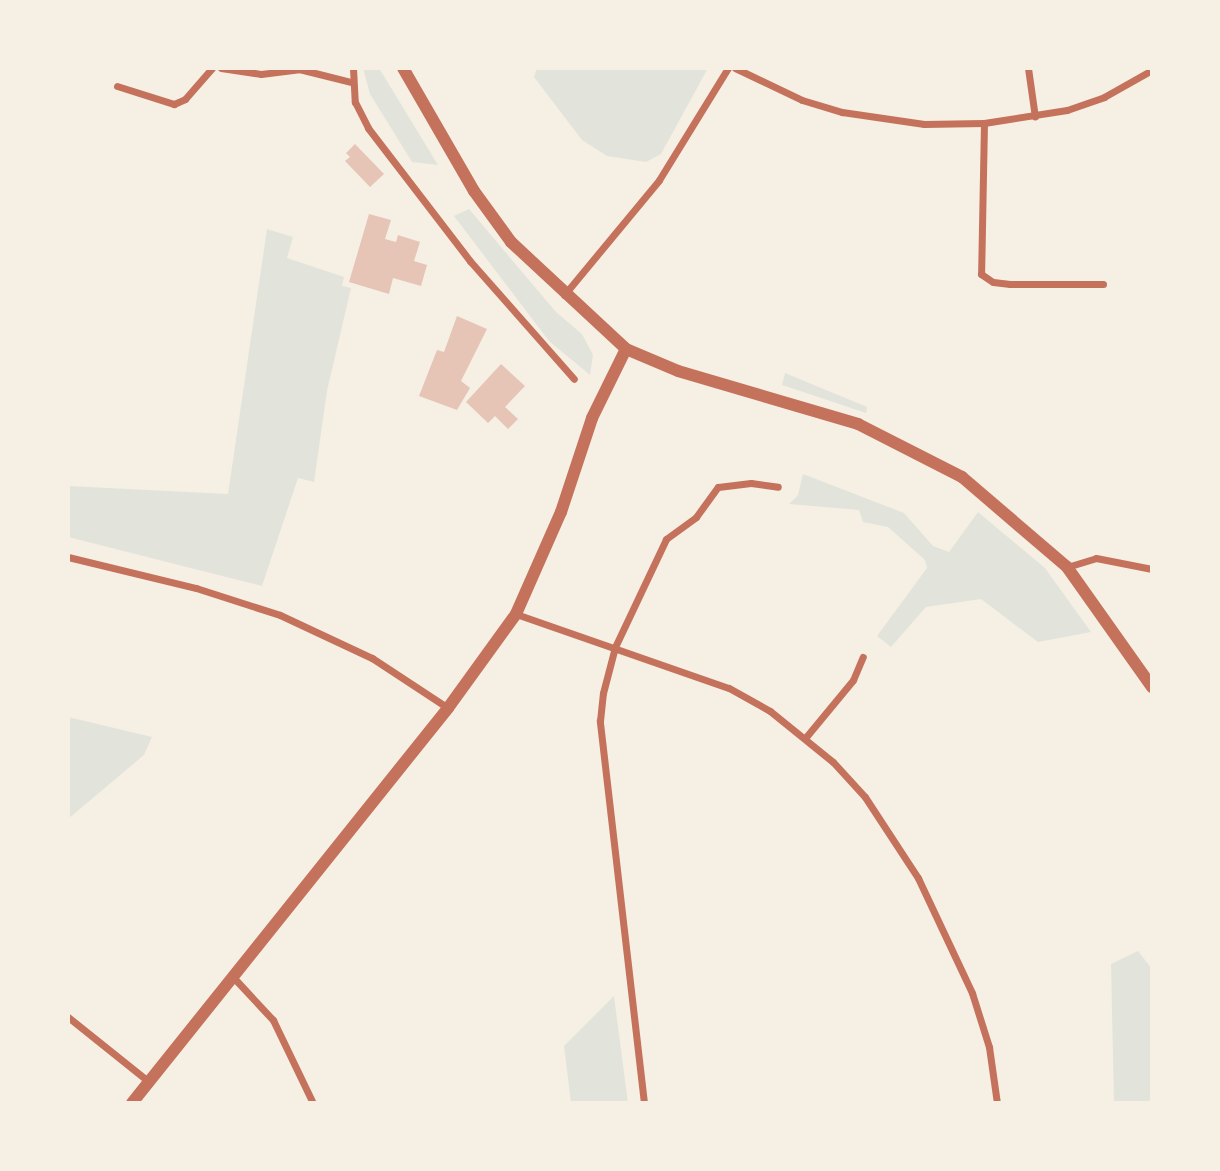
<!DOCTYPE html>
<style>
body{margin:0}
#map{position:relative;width:1220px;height:1171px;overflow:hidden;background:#f6efe4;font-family:"Varela Round",sans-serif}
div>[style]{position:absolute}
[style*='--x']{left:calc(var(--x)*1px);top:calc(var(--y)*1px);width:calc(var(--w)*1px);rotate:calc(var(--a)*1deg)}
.green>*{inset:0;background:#e2e4dc}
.building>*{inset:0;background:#e6c5b7}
.minor>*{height:7px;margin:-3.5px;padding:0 3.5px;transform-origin:3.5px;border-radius:3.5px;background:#c5725c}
.tertiary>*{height:12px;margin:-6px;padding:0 6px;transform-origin:6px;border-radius:6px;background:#c5725c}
span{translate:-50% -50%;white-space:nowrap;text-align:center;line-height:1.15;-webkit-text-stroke:7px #f6efe4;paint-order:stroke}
.frame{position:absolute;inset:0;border:70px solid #f6efe4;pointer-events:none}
</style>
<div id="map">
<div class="green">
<i style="clip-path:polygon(363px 68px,379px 68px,438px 165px,412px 162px,370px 94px)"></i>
<i style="clip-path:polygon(537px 68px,708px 68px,661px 154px,646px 162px,607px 156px,582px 140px,534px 77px)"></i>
<i style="clip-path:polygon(469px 209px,556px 312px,582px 334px,593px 355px,590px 375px,549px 341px,454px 216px)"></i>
<i style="clip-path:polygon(267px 229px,293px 237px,287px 258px,344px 277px,342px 286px,351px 288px,327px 391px,314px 482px,298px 478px,262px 586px,68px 537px,68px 486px,228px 494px)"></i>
<i style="clip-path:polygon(785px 373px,867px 407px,866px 413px,782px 385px)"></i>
<i style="clip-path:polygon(803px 474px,904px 513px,933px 546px,949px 552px,978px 512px,1045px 568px,1091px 632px,1038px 642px,981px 599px,926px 607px,891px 647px,877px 636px,927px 568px,925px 560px,888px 527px,863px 522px,859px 510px,789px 504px,798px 495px)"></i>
<i style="clip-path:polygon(68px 717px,152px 737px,144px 755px,68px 819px)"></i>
<i style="clip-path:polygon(1138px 951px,1152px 969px,1152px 1103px,1114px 1103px,1111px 964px)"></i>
<i style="clip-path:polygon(614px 996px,628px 1103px,571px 1103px,564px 1046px)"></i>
</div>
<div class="building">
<i style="clip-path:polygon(355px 144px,384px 174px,370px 187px,345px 161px,350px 157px,346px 153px)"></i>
<i style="clip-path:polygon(369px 214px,391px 220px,385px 239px,396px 242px,398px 235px,420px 242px,414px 261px,427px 265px,421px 286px,393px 278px,389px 294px,349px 282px)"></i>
<i style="clip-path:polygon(457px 316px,487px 329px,461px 381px,470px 388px,457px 410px,419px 396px,437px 350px,444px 352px)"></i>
<i style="clip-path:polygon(501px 364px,525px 386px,505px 407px,518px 419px,508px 429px,495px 416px,488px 423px,466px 402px)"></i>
</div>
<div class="minor">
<i style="--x:221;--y:68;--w:40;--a:8.5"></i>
<i style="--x:261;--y:74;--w:38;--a:-7"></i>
<i style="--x:299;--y:69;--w:54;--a:14"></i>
<i style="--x:353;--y:68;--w:34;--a:87"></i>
<i style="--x:355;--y:102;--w:29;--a:63"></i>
<i style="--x:368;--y:128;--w:168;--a:52.5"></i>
<i style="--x:470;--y:261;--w:157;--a:48.6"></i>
<i style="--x:735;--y:68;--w:74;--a:25.5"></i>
<i style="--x:802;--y:100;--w:42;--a:16.7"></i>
<i style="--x:842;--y:112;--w:83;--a:8.3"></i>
<i style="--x:924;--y:124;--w:60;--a:-1"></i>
<i style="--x:984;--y:123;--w:84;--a:-8.9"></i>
<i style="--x:1067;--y:110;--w:39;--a:-19"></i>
<i style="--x:1104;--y:97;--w:55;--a:-29.4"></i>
<i style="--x:1028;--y:68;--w:49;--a:81.9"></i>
<i style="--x:117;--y:86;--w:60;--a:17.5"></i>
<i style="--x:174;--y:104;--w:12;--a:-24"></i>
<i style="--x:185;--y:99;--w:41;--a:-48.9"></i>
<i style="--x:984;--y:123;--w:151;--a:91.1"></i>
<i style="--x:981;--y:274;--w:14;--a:34"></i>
<i style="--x:993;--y:282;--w:17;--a:7"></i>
<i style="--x:1010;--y:284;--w:93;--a:0"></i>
<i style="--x:564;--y:295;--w:149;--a:-50.4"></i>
<i style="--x:659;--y:180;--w:132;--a:-58.4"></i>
<i style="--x:68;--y:557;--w:132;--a:13.6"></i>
<i style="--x:196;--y:588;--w:88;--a:17.8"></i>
<i style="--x:280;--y:615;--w:102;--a:25.1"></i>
<i style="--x:372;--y:658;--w:91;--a:33.3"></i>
<i style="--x:1067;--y:567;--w:30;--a:-17"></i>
<i style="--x:1096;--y:558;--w:57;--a:11.1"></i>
<i style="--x:516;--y:614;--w:225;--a:19.2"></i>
<i style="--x:729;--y:688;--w:47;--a:29.3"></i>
<i style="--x:770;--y:711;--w:81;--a:39"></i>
<i style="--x:833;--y:762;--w:47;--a:47.6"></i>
<i style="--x:865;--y:797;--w:97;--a:56.8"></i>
<i style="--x:918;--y:878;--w:127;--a:64.8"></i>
<i style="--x:972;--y:993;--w:57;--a:72.5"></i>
<i style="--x:989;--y:1047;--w:57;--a:81.9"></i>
<i style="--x:806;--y:737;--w:74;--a:-50.5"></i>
<i style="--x:853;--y:680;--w:25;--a:-67"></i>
<i style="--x:233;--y:977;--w:59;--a:47.1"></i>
<i style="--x:273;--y:1020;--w:92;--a:64.3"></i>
<i style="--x:68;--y:1017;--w:104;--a:38.7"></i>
<i style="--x:644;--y:1103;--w:385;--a:-96.6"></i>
<i style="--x:600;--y:721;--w:28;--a:-84"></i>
<i style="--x:603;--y:693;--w:48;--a:-75.4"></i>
<i style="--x:615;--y:647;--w:119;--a:-64.7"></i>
<i style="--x:666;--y:539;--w:37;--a:-36"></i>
<i style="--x:696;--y:517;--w:37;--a:-54"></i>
<i style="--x:718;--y:487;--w:33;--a:-7"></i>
<i style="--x:751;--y:483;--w:27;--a:8"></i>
</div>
<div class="tertiary">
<i style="--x:403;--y:68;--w:142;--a:60"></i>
<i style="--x:474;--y:191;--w:63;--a:54"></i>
<i style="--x:511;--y:242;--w:157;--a:42.9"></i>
<i style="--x:626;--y:349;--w:56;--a:22.9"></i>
<i style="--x:678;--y:371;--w:188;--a:16.4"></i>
<i style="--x:858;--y:424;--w:117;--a:27"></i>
<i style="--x:962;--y:477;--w:138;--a:40.6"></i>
<i style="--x:1067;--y:567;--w:147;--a:54.7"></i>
<i style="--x:132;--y:1103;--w:506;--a:-51.34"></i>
<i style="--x:448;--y:708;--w:116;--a:-54.1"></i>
<i style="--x:516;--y:614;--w:111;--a:-66.2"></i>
<i style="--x:561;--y:512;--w:99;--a:-71.7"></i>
<i style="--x:592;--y:418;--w:77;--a:-63.8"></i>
</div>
<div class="frame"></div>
</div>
